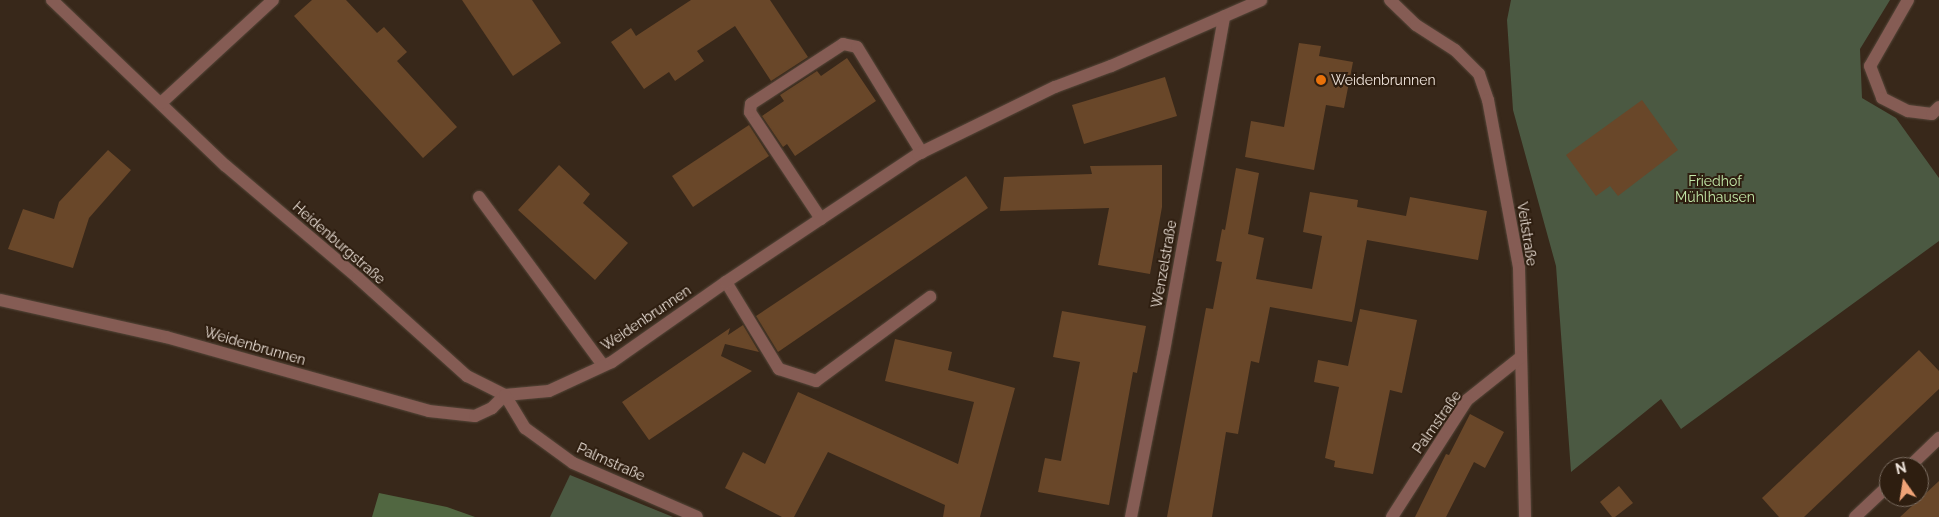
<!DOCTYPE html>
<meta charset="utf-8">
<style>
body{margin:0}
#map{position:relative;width:1939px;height:517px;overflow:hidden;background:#38281a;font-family:Raleway,sans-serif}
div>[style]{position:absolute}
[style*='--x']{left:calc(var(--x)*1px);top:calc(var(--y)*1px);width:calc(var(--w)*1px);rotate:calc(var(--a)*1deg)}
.green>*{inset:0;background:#4b5942}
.forest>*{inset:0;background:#516741}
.building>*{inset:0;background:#694729}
.roads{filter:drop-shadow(0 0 1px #554639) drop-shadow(0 0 1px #554639)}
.minor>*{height:12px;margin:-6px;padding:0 6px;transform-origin:6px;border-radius:6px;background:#855c54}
.dots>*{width:14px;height:14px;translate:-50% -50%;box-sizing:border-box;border:2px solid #2e1e10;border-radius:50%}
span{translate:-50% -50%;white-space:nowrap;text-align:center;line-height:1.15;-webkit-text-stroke:4px #2e1e10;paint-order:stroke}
.poi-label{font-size:14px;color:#efe4db}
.left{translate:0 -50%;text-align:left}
.park-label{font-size:14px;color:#c3e8a8}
.street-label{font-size:14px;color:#efe4db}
.north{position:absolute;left:1879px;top:457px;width:50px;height:50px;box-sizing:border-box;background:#2e1e10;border:1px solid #7b6d61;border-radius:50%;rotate:347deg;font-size:14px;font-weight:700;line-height:20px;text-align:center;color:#efe4db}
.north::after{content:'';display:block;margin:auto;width:18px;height:22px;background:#efa377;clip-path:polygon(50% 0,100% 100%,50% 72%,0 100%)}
</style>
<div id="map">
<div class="green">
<i style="clip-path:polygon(1511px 0,1890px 0,1860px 49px,1862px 98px,1896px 118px,1939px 178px,1939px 241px,1681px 429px,1661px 399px,1571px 472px,1556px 266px,1513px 110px,1507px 20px)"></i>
<i style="clip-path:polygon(570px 475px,673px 517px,550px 517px)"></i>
</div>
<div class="forest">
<i style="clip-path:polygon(379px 493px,447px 507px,475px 517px,372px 517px)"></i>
</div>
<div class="building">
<i style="clip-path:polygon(312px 0,346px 0,377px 33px,384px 27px,407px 52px,397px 61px,457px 127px,423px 158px,294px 16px)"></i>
<i style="clip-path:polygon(462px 0,532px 0,561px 43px,513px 76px)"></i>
<i style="clip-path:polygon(691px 0,770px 0,808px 57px,771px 81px,735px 26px,697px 51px,704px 61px,675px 81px,669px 72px,644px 89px,611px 42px,631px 28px,636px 36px)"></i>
<i style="clip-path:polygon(1299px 43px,1321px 46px,1319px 56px,1353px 62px,1344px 108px,1326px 105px,1314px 170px,1245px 157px,1251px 121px,1284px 127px)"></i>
<i style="clip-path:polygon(847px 58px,876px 101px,795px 156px,787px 144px,783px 147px,762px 116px,784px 101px,780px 95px,817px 71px,821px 76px)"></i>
<i style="clip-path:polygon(1165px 77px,1177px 116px,1084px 144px,1072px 105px)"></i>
<i style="clip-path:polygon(1642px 100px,1678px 150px,1618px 196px,1610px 186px,1596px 196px,1566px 155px)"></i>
<i style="clip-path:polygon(749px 125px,769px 156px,693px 207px,672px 176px)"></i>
<i style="clip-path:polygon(108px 150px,131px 170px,89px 218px,73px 268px,8px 249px,23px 209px,54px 219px,59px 202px)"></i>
<i style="clip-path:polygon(559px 165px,590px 194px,583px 203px,628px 243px,595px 280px,518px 210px)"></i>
<i style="clip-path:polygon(1162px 165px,1162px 207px,1150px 274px,1098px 265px,1109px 208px,1000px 211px,1004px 177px,1092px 174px,1090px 166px)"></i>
<i style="clip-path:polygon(1236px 168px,1259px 173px,1248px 234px,1264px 238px,1256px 279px,1312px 289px,1322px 236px,1303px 232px,1310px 192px,1358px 200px,1357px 207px,1406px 216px,1410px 197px,1487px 211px,1478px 260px,1367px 240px,1352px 322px,1270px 307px,1259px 363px,1251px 361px,1238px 434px,1226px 432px,1212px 517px,1167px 517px,1206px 308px,1213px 309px,1222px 262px,1216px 261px,1222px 229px,1225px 230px)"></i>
<i style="clip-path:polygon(966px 176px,988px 208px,778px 352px,756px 316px)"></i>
<i style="clip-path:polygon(1360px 309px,1417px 320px,1402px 393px,1390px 390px,1373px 474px,1334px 467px,1335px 461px,1325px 458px,1339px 387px,1314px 382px,1318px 360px,1348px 366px)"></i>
<i style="clip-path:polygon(1062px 311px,1146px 326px,1137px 373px,1133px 372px,1109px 505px,1038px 492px,1045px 458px,1061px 461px,1080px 362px,1053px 357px)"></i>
<i style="clip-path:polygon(743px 325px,759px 352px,725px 344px,721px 356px,752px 371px,649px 440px,622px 402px,730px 328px,728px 335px)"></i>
<i style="clip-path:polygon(895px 339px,952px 352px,948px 370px,1015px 388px,980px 517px,943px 517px,945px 505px,828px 452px,794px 517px,782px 517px,725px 488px,743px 452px,765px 464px,798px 392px,958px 464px,974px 402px,885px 381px)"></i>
<i style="clip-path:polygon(1919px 350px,1939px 371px,1939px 389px,1804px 517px,1779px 517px,1762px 498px)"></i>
<i style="clip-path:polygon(1470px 414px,1504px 432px,1485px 468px,1474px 462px,1446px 517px,1415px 517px,1446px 454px,1449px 455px)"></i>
<i style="clip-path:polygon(1939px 481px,1939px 517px,1900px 517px)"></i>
<i style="clip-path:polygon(1619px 486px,1633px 503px,1615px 517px,1612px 517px,1600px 502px)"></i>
</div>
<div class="roads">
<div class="minor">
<i style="--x:52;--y:0;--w:240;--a:43.7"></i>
<i style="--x:226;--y:166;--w:173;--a:40.3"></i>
<i style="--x:358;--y:278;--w:147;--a:42"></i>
<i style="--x:467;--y:376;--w:42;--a:26.6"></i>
<i style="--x:1390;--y:0;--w:36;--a:44"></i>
<i style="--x:1416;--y:25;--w:46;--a:32.7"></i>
<i style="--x:1455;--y:50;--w:34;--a:45"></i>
<i style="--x:1479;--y:74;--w:28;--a:71"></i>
<i style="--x:1488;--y:100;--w:171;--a:79.5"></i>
<i style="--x:1519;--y:268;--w:249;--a:88.6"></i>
<i style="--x:1908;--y:0;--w:76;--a:119.9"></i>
<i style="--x:1870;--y:66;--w:34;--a:69"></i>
<i style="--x:1882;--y:98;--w:29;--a:27"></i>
<i style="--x:1908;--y:111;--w:24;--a:7"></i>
<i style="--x:1932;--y:114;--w:10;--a:-45"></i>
<i style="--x:161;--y:103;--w:152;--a:-42.6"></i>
<i style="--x:479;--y:197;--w:209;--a:53.6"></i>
<i style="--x:821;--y:219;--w:128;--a:-123.6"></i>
<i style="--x:750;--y:112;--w:8;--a:-83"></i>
<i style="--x:751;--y:104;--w:110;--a:-33.1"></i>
<i style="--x:843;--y:44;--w:14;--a:12"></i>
<i style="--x:857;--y:47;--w:124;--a:58.5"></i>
<i style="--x:726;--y:282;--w:102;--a:58.7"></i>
<i style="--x:779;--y:369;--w:39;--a:18"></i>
<i style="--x:816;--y:381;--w:142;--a:-36.4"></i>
<i style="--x:0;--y:300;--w:170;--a:12.6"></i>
<i style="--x:166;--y:337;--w:273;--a:15.7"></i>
<i style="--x:429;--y:411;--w:46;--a:6.2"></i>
<i style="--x:475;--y:416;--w:19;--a:-25"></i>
<i style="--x:492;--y:408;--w:18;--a:-45"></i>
<i style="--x:505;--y:395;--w:44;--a:-5.2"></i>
<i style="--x:549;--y:391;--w:69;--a:-24.7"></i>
<i style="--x:612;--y:362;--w:139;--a:-35.1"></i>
<i style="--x:726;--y:282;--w:231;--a:-33.7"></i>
<i style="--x:918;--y:154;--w:153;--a:-26.1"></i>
<i style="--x:1055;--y:87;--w:60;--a:-20.6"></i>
<i style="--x:1111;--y:66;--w:164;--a:-23.7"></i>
<i style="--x:505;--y:395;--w:39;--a:59"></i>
<i style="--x:525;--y:428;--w:59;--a:36.1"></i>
<i style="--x:573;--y:463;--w:135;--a:23.5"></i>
<i style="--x:1909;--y:467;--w:42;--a:-44"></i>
<i style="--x:1131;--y:517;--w:169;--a:-78.8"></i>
<i style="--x:1164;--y:351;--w:340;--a:-79.8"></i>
<i style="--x:1392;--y:517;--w:139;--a:-57.3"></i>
<i style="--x:1467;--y:400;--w:69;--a:-38.5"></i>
<i style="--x:1855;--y:517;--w:47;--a:-43.3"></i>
</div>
</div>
<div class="dots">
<i style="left:1321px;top:80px;background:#e8710a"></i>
</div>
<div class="poi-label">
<span class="left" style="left:1331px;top:80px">Weidenbrunnen</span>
</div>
<div class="park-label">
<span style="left:1715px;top:189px">Friedhof<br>Mühlhausen</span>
</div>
<div class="street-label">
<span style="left:1527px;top:234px;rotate:81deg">Veitstraße</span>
<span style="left:339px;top:243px;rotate:41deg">Heidenburgstraße</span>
<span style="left:1164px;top:264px;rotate:-80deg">Wenzelstraße</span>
<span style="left:646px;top:318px;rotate:-34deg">Weidenbrunnen</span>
<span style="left:255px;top:346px;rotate:16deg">Weidenbrunnen</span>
<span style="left:1437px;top:422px;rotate:-55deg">Palmstraße</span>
<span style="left:611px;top:462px;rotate:24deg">Palmstraße</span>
</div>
<div class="north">N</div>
</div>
